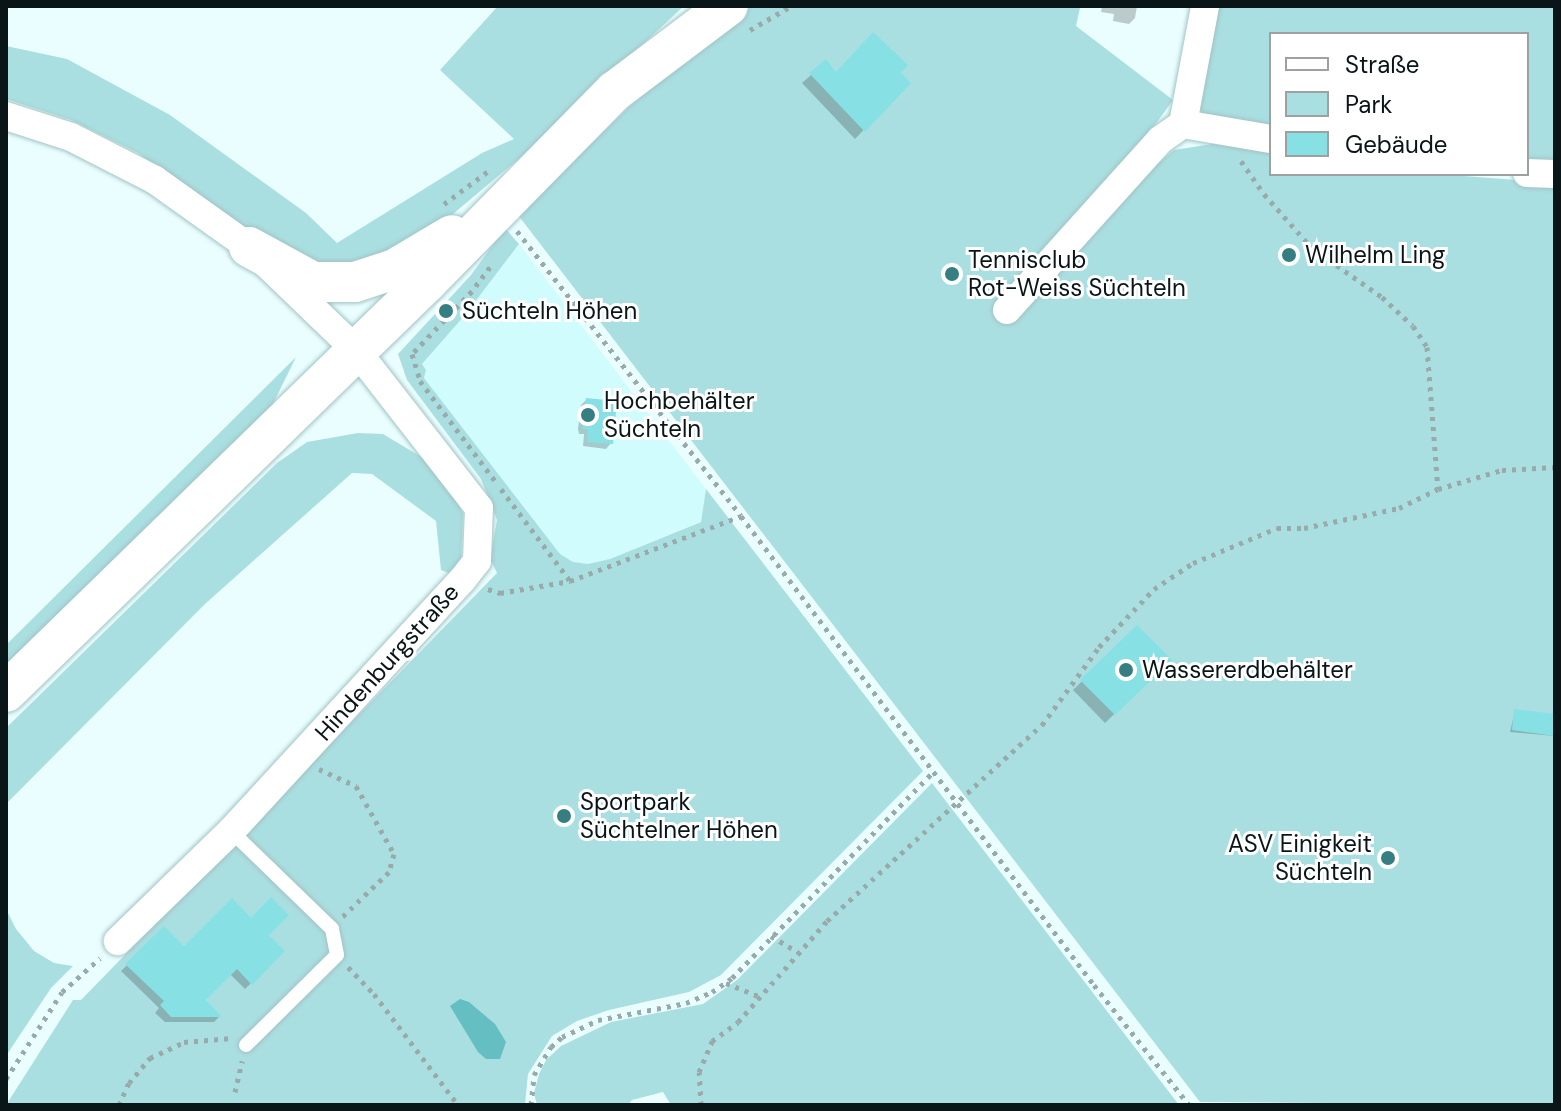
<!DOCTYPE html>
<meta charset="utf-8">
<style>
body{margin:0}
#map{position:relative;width:1561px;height:1111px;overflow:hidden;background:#eafeff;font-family:"DM Sans",sans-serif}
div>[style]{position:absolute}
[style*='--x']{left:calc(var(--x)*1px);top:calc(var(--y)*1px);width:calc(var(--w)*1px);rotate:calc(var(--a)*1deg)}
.built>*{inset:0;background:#d0fcfe}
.green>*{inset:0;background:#aadfe1}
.water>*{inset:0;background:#64bec2}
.shadow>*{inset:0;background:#0003}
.building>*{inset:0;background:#86e0e4}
.path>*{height:5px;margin-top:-2.5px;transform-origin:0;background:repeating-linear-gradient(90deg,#99aaab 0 4px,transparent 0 10px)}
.roads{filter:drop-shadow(0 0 2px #a2c3c4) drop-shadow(0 0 2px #a2c3c4)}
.lane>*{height:14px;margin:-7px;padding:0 7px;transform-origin:7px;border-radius:7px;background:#fff}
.street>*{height:28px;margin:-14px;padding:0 14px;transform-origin:14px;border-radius:14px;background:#fff}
.secondary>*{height:40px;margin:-20px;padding:0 20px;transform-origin:20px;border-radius:20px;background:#fff}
.dots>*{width:22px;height:22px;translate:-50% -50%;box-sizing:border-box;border:4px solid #fff;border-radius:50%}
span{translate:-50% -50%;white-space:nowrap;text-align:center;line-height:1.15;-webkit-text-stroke:6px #fff;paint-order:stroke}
.poi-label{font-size:24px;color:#091516}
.left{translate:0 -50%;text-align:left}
.right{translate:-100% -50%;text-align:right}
.street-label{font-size:24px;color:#091516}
.frame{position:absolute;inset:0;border:8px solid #091516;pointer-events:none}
.legend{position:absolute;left:1269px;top:32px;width:260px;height:144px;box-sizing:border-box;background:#fff;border:2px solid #9da1a2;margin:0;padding:10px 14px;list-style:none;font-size:24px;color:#091516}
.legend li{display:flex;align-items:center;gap:16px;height:40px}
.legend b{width:40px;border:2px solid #9da1a2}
</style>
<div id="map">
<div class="built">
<i style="clip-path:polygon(519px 244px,706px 489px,702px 521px,610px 559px,588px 564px,573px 562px,560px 554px,424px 378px,426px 370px,422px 364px,465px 315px)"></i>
</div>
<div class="green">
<i style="clip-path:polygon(498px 6px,684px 6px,522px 156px,415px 246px,337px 274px,281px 256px,138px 153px,71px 120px,6px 99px,6px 46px,67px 59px,170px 115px,306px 213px,337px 243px,482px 153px,514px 139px,440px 70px)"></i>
<i style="clip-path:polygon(752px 6px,1080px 8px,1076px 26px,1173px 100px,1144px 140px,1130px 187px,1174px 150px,1212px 144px,1271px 148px,1271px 174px,1438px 174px,1555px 183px,1555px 1105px,1200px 1102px,518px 215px,632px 104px)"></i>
<i style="clip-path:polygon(1212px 6px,1555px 6px,1555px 167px,1527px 166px,1527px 34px,1271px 34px,1271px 129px,1203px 114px,1194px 98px)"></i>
<i style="clip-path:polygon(505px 228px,519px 244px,465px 315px,422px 364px,426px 370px,424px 378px,560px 554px,573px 562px,588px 564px,610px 559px,701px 522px,706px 489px,923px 771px,721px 975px,689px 992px,609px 1010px,577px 1021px,552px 1036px,528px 1074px,525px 1105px,6px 1105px,73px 1000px,81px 1000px,497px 573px,490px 559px,497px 520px,481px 479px,407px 380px,398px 354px,471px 275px)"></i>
<i style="clip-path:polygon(296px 357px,270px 410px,6px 671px,6px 645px)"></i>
<i style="clip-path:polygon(358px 433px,383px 434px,423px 458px,455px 496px,463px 514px,461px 560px,451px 574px,441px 570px,436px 521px,372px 474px,352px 473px,205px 604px,6px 804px,6px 728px,277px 463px,307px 442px)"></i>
<i style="clip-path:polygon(932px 783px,1179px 1105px,671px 1105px,663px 1092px,632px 1100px,628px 1105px,537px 1105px,534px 1093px,539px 1074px,546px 1060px,561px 1046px,611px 1022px,703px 1004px,737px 980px)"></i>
<i style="clip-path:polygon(6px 909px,16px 929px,34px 951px,54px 963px,73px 966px,51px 988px,6px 1056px)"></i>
</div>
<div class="water">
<i style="clip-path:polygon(460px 999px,469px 1002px,495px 1024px,506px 1042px,500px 1059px,486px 1059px,478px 1052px,450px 1006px)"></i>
</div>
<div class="shadow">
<i style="clip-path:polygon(1102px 6px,1137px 6px,1135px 18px,1129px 24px,1113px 21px,1114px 14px,1101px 12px)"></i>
<i style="clip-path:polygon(826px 62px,835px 74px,898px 73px,908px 83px,855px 139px,802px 83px)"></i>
<i style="clip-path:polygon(586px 400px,611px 443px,606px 449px,583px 446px,584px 434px,579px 434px,578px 429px,581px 405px)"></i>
<i style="clip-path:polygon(1137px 627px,1169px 660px,1105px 723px,1073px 690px)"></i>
<i style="clip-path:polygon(1515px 711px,1555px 716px,1555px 736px,1510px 732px)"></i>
<i style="clip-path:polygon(164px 929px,184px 949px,267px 935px,251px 983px,245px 989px,229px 973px,203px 1000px,219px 1017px,214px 1022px,165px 1022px,155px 1013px,159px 1008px,121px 971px)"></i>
</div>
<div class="building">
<i style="clip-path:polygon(873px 32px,908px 65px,901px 73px,911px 83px,865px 132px,809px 73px,826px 59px,836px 72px)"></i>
<i style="clip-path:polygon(586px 398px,617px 401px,613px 444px,587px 442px,588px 429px,583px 429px,582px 422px)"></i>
<i style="clip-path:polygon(1137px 625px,1172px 660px,1115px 715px,1080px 680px)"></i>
<i style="clip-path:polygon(1514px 709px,1555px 714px,1555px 736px,1512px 730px)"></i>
<i style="clip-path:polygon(271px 897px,289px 915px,269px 935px,285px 951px,252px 985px,237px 969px,206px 1000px,222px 1017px,171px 1017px,160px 1005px,164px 1001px,125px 964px,164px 926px,184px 946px,232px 898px,251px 918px)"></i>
</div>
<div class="path">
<i style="--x:750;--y:30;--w:48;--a:-30.3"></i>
<i style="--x:1241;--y:161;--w:40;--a:55.1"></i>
<i style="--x:1264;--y:194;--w:72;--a:48.4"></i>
<i style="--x:1312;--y:248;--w:85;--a:35"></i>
<i style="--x:1382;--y:297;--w:42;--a:43.1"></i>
<i style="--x:1413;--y:326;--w:25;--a:56"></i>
<i style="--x:1427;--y:347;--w:142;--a:85.6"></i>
<i style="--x:444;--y:204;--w:59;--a:-36.7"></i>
<i style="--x:517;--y:231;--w:362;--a:51.8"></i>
<i style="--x:741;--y:516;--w:587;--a:53.03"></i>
<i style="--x:1094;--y:985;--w:153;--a:51.6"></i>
<i style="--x:490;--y:267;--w:30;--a:127"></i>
<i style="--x:472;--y:291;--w:87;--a:133.6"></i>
<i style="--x:412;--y:354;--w:28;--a:73"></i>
<i style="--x:420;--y:381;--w:125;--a:53.1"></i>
<i style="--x:501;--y:489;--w:115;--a:53.1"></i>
<i style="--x:488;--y:589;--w:13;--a:18"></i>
<i style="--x:500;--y:593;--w:71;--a:-9.7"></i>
<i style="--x:570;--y:581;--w:183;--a:-20.8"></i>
<i style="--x:319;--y:769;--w:41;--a:24.7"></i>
<i style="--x:356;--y:786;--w:78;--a:60.8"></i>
<i style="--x:394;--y:854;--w:19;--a:106"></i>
<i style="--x:389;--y:872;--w:65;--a:136.2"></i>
<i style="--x:771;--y:936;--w:31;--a:31"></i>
<i style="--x:348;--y:967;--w:37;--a:46"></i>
<i style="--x:374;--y:994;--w:139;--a:52.9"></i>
<i style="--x:726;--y:983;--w:37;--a:22"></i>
<i style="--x:6;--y:1079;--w:103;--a:-57.2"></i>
<i style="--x:62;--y:992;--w:51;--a:-41.8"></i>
<i style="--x:235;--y:1092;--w:32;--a:-77"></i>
<i style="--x:119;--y:1105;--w:24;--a:-66"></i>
<i style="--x:129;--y:1083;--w:33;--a:-50"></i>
<i style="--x:150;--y:1058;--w:38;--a:-25"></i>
<i style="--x:184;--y:1042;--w:48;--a:-4.8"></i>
<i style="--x:531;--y:1105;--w:30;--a:-84"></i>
<i style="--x:534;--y:1075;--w:33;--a:-59"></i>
<i style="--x:551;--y:1047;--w:15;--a:-42"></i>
<i style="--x:562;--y:1037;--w:40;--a:-25"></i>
<i style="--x:598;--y:1020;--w:90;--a:-10.9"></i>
<i style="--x:686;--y:1003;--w:28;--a:-23"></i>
<i style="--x:712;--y:992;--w:24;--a:-35"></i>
<i style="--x:732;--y:978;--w:289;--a:-45.7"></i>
<i style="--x:701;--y:1105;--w:33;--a:-93"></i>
<i style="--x:699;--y:1072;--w:34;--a:-67"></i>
<i style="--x:712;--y:1041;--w:32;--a:-36"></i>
<i style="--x:738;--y:1022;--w:135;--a:-48.6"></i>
<i style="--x:827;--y:921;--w:291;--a:-42.4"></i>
<i style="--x:1042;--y:725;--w:97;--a:-53.8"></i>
<i style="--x:1099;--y:647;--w:80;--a:-46.5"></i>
<i style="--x:1154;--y:589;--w:47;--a:-33.7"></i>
<i style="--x:1193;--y:563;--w:91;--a:-22.6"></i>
<i style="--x:1277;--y:528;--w:27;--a:0"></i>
<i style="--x:1304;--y:528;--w:97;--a:-11.9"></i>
<i style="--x:1399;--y:508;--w:43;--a:-26"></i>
<i style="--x:1438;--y:489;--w:67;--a:-16.5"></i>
<i style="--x:1502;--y:470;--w:53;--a:-3.2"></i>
</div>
<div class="roads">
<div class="lane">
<i style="--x:231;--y:831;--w:141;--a:44.1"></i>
<i style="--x:332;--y:929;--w:26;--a:79"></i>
<i style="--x:337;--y:955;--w:128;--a:135.3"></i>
</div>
<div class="street">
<i style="--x:6;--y:116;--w:68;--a:17.9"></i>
<i style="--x:71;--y:137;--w:94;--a:27.1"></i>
<i style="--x:155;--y:180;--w:115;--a:35.5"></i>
<i style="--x:249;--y:247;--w:149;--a:43.9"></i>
<i style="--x:356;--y:350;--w:200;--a:52.1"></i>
<i style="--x:479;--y:508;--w:53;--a:92.2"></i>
<i style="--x:477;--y:561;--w:24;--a:128"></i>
<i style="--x:462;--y:580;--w:341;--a:132.6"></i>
<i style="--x:231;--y:831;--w:158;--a:135.8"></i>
<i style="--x:1183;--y:124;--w:120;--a:-79.4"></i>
<i style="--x:1527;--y:173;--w:28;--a:2"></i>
<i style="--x:1007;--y:310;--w:229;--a:-48"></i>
<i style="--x:1160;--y:140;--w:28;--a:-35"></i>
<i style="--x:1183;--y:124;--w:89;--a:9.7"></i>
</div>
<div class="secondary">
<i style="--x:249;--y:247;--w:73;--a:28.7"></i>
<i style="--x:313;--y:282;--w:42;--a:0"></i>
<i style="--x:355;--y:282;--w:42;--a:-18"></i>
<i style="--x:395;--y:269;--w:66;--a:-30.8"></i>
<i style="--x:6;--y:692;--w:588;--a:-44.24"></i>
<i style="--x:427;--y:282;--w:268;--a:-45.5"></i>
<i style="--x:615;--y:91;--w:141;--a:-37"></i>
</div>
</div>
<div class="dots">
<i style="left:1289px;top:255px;background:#357e81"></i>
<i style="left:952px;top:274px;background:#357e81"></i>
<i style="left:446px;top:311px;background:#357e81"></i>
<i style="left:588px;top:415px;background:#357e81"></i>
<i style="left:1126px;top:670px;background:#357e81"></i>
<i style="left:564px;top:816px;background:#357e81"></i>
<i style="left:1388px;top:858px;background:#357e81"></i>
</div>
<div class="poi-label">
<span class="left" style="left:1305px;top:255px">Wilhelm Ling</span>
<span class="left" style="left:968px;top:274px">Tennisclub<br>Rot-Weiss Süchteln</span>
<span class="left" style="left:462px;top:311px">Süchteln Höhen</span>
<span class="left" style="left:604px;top:415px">Hochbehälter<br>Süchteln</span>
<span class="left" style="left:1142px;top:670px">Wassererdbehälter</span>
<span class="left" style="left:580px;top:816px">Sportpark<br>Süchtelner Höhen</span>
<span class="right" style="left:1372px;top:858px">ASV Einigkeit<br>Süchteln</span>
</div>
<div class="street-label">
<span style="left:387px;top:662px;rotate:-48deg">Hindenburgstraße</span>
</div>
<div class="frame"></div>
<ul class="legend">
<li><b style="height:10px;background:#fff"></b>Straße</li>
<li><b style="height:22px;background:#aadfe1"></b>Park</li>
<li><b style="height:22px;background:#86e0e4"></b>Gebäude</li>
</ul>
</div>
